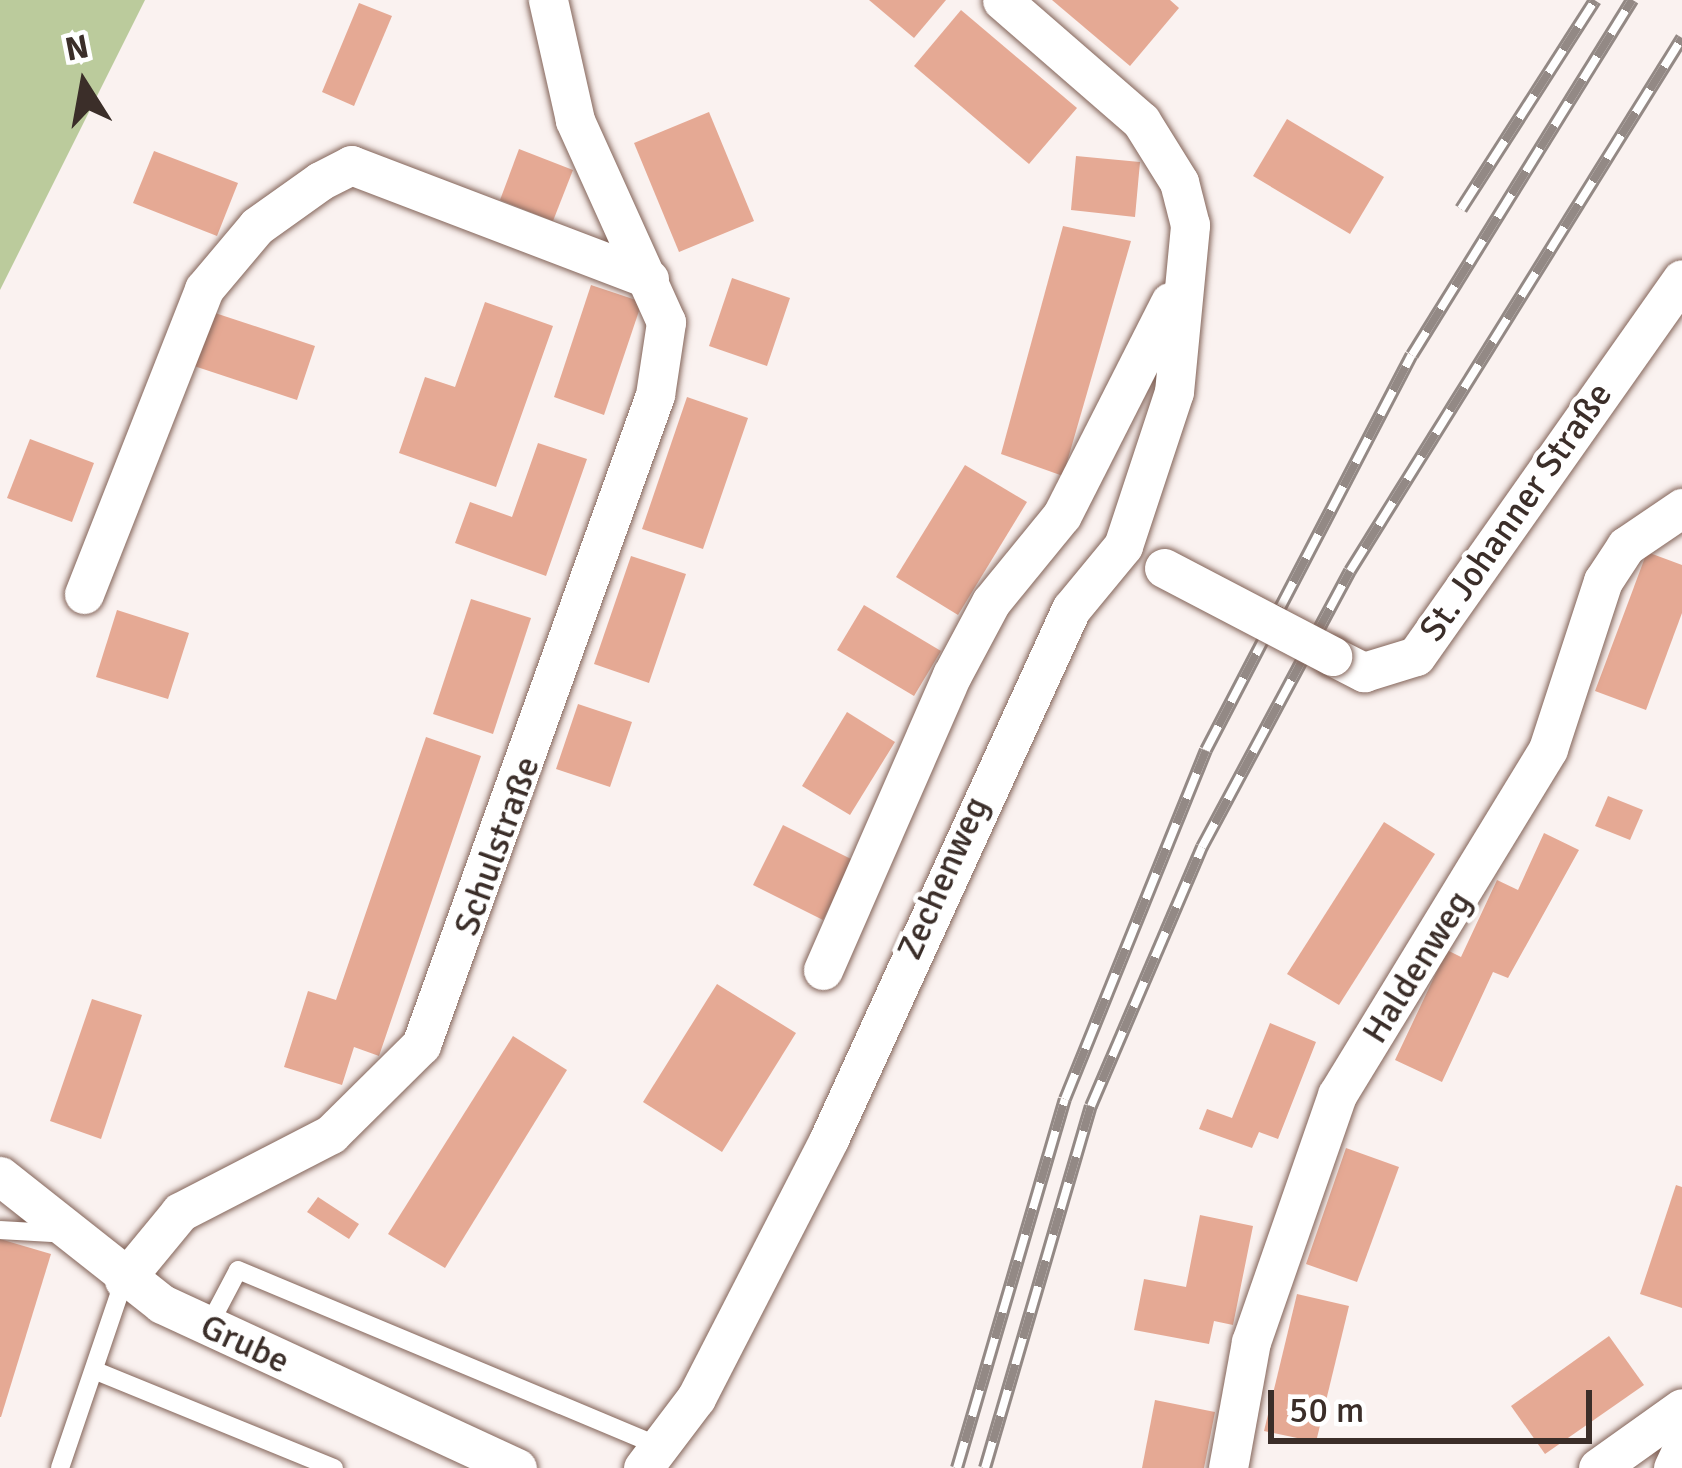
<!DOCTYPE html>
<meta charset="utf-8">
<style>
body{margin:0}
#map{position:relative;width:1682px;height:1468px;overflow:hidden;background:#faf2f0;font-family:Signika,sans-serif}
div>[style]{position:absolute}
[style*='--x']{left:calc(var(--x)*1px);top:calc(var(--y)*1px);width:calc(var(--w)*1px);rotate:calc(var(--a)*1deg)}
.green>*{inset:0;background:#bbcb9c}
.building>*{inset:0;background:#e5a994}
.roads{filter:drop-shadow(0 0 3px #836459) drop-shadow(0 0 3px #836459)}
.lane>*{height:18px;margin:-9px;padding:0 9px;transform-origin:9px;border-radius:9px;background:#fff}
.street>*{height:39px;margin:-19.5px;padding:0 19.5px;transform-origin:19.5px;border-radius:19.5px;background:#fff}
.rail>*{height:14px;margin-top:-7px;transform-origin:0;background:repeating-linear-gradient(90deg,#fff 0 27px,#938985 0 54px);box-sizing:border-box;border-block:3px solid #938985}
.bridges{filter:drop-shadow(0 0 3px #836459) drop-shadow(0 0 3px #836459)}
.street-bridge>*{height:39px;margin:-19.5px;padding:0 19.5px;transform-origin:19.5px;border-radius:19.5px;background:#fff}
span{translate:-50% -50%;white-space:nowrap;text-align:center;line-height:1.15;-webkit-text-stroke:9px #fff;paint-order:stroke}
.street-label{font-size:36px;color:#3b2e29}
.north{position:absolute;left:24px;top:24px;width:120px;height:120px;-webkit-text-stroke:9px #fff;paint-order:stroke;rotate:349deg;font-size:33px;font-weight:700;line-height:48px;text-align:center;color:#3b2e29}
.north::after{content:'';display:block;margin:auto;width:42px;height:54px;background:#3b2e29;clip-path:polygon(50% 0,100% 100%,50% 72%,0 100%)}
.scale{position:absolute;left:1268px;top:1390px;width:324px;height:54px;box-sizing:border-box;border:6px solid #3b2e29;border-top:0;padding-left:15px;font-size:36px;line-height:42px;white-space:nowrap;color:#3b2e29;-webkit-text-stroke:9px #fff;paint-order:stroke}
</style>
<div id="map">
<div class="green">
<i style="clip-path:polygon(0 0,145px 0,0 290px)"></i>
</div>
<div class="building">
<i style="clip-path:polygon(869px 0,946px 0,914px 38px)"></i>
<i style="clip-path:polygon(1052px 0,1170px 0,1179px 8px,1130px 66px)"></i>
<i style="clip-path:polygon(359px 3px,392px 16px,354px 106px,322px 92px)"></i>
<i style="clip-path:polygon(961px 10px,1077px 108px,1029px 164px,914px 66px)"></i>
<i style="clip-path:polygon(709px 112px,754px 221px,679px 252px,634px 143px)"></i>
<i style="clip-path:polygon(1287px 119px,1384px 177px,1350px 234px,1253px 176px)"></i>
<i style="clip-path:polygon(519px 149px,573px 170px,553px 221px,500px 200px)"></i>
<i style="clip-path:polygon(154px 151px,238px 183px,217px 236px,133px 203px)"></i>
<i style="clip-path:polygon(1076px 156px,1140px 162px,1135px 217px,1071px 210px)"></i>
<i style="clip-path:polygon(1063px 226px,1131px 241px,1063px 476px,1001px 454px)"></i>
<i style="clip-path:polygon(732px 278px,790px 298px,767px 366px,709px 346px)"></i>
<i style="clip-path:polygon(591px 285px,642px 302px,604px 415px,554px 397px)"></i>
<i style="clip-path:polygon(485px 302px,553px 326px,496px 487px,399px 453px,425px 377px,455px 387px)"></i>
<i style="clip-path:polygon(212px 312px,315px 346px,297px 400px,194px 366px)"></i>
<i style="clip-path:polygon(687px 397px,748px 418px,703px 549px,642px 529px)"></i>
<i style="clip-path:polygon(30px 439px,94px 463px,72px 522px,7px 498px)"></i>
<i style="clip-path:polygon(538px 443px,587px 459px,546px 576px,455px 543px,470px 502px,512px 517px)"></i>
<i style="clip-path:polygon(965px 465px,1027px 502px,958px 615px,896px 577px)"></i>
<i style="clip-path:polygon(1647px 552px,1682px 565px,1682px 613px,1646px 710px,1595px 691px)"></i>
<i style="clip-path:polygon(631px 556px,686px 574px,649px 683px,594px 664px)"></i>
<i style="clip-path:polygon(471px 599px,531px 618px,493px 734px,433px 714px)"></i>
<i style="clip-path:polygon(864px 605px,941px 651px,914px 696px,837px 650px)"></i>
<i style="clip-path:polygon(117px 610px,189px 633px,168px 699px,96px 677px)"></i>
<i style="clip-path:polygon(578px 704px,632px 722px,610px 787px,556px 769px)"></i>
<i style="clip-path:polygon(847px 712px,895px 742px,850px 815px,802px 786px)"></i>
<i style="clip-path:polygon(426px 737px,481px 756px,379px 1056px,354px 1047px,342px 1085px,284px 1067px,308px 991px,336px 1000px)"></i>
<i style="clip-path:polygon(1608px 796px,1643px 810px,1630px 840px,1595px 826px)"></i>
<i style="clip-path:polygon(1384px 822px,1435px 854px,1339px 1005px,1287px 974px)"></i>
<i style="clip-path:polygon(783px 825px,853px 860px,823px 920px,753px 885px)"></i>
<i style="clip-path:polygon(1544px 833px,1579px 850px,1508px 978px,1493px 972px,1442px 1082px,1395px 1060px,1447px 950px,1461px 957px,1497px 880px,1518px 890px)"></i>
<i style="clip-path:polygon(717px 984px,796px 1033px,722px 1152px,643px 1102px)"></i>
<i style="clip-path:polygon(92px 999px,142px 1015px,101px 1139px,50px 1121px)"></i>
<i style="clip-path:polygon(1270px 1023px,1316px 1042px,1278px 1139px,1259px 1132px,1252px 1148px,1199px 1129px,1207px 1109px,1232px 1118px)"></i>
<i style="clip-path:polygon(513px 1036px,567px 1070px,445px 1268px,388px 1234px)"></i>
<i style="clip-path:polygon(1346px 1148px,1399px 1167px,1357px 1282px,1306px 1264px)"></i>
<i style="clip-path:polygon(1676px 1185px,1682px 1187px,1682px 1308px,1640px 1294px)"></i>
<i style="clip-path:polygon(318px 1197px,359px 1224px,349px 1239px,307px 1212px)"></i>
<i style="clip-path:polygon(1200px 1215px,1253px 1226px,1233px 1325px,1214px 1321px,1209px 1344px,1134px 1330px,1144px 1279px,1186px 1287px)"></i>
<i style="clip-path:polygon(0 1239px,51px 1254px,1px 1417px,0 1417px)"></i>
<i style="clip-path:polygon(1297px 1294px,1349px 1306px,1316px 1442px,1264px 1431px)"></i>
<i style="clip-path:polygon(1609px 1336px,1644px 1385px,1545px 1454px,1511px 1406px)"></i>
<i style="clip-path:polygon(1155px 1400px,1215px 1412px,1204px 1468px,1142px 1468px)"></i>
</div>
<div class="roads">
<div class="lane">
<i style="--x:0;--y:1230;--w:69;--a:3.3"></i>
<i style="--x:208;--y:1327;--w:64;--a:-62.2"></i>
<i style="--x:238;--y:1270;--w:456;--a:22.7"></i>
<i style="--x:96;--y:1371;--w:257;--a:22.2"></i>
<i style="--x:60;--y:1468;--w:199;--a:-71.2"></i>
</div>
<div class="street">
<i style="--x:84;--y:594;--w:328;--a:-68.5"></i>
<i style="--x:204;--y:289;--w:82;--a:-49.9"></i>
<i style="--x:257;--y:226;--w:77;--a:-35.5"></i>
<i style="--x:320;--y:181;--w:35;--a:-27"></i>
<i style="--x:351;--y:165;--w:319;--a:20.9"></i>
<i style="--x:1332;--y:656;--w:36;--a:27"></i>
<i style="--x:1364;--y:672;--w:54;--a:-17.1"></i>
<i style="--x:1416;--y:656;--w:461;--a:-54.8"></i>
<i style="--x:823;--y:970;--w:322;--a:-66.4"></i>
<i style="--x:952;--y:675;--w:83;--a:-61.9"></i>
<i style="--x:991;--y:602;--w:112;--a:-50.8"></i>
<i style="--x:1062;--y:515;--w:239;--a:-63.1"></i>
<i style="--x:0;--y:1176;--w:206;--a:38.3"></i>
<i style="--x:162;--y:1304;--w:391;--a:24.8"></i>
<i style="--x:124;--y:1280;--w:88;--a:-50.5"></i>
<i style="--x:180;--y:1212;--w:170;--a:-27.3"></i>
<i style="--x:331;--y:1134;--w:127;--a:-44.7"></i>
<i style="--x:421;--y:1045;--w:691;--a:-70.2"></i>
<i style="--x:655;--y:395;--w:74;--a:-81.4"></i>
<i style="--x:666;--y:322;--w:222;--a:-114.3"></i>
<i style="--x:575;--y:120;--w:123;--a:-102.7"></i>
<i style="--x:643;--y:1468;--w:88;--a:-52.9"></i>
<i style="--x:696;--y:1398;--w:291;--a:-62.8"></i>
<i style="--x:829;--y:1139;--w:583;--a:-65.46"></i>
<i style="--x:1071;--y:609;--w:82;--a:-50.5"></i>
<i style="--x:1123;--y:546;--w:162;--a:-71.7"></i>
<i style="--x:1174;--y:392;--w:168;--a:-84.5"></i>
<i style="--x:1190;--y:225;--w:44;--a:-104.3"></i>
<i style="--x:1179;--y:182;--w:72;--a:-121.9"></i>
<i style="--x:1141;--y:121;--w:184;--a:-139"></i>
<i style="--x:1228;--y:1468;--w:128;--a:-79.7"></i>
<i style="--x:1251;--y:1342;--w:262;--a:-70.8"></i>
<i style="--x:1337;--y:1095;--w:405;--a:-58.6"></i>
<i style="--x:1548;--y:749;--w:177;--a:-71.9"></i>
<i style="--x:1603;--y:581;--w:42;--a:-56.7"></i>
<i style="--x:1626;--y:546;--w:68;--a:-34.2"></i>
<i style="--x:1598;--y:1468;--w:103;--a:-35.5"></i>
<i style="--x:1673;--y:1468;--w:21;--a:-65"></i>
</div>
</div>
<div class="rail">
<i style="--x:1461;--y:209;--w:248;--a:-57.3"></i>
<i style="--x:957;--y:1468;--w:384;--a:-73.7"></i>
<i style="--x:1065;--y:1099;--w:376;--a:-68"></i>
<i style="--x:1206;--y:750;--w:445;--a:-62.5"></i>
<i style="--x:1412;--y:355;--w:418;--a:-58.2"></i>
<i style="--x:985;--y:1468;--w:377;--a:-73.7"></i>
<i style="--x:1091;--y:1106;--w:282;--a:-66.8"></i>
<i style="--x:1202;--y:847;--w:313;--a:-61.8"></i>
<i style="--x:1350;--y:571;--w:628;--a:-58.08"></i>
</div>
<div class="bridges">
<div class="street-bridge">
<i style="--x:1164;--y:568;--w:190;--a:27.6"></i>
</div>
</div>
<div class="street-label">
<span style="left:1516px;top:512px;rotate:-55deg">St. Johanner Straße</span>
<span style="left:497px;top:846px;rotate:-70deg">Schulstraße</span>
<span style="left:943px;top:878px;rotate:-66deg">Zechenweg</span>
<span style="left:1417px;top:967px;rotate:-58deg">Haldenweg</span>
<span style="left:245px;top:1344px;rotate:25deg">Grube</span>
</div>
<div class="north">N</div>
<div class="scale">50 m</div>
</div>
